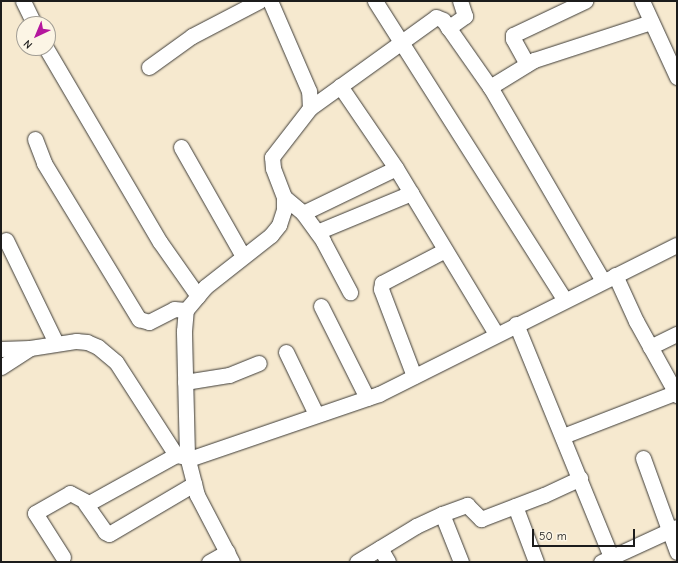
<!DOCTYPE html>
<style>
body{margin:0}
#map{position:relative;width:678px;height:563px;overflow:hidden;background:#f6e9cf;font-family:"Comic Neue",sans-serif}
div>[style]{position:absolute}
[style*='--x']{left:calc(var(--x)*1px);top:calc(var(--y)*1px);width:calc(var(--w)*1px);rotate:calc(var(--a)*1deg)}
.roads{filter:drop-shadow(0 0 1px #3d3b37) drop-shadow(0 0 1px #3d3b37)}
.minor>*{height:15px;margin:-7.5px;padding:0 7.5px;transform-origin:7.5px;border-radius:7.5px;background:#fff}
span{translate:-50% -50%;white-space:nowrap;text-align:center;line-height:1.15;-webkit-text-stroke:3.5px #fcf5e5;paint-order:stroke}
.frame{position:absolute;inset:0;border:2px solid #1c1c1c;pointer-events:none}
.north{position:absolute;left:16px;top:16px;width:40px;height:40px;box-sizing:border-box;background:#fcf5e5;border:1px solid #a29e95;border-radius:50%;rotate:224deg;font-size:11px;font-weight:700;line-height:16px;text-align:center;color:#1c1c1c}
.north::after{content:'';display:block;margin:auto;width:14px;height:18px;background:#b5179e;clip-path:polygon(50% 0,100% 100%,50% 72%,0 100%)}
.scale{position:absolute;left:532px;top:529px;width:103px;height:18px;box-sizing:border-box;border:2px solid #1c1c1c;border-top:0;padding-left:5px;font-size:12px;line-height:14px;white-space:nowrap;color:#1c1c1c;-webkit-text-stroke:3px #fcf5e5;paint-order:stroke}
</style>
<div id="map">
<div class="roads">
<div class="minor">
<i style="--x:23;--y:1;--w:25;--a:64"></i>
<i style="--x:375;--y:1;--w:354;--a:57.6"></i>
<i style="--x:642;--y:1;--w:84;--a:65.3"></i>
<i style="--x:448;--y:28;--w:21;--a:-35"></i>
<i style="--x:465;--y:16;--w:16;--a:-108"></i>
<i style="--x:46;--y:48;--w:225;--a:59.6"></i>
<i style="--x:160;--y:242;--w:66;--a:54.9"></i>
<i style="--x:527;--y:64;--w:29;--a:-119"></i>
<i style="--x:513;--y:39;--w:4;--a:-90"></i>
<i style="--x:513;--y:35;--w:80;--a:-25.3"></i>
<i style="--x:149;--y:67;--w:53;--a:-35.8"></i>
<i style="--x:192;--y:36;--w:76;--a:-27.6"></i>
<i style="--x:340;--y:86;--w:99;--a:55.7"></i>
<i style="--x:396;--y:168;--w:194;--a:58.9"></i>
<i style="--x:310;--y:108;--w:155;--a:-35.8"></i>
<i style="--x:436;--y:17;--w:8;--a:23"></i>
<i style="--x:443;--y:20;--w:82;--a:55"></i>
<i style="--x:35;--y:139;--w:26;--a:69"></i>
<i style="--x:44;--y:163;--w:183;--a:58.7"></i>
<i style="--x:139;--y:319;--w:10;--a:17"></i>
<i style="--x:149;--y:322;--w:28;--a:-27"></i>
<i style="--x:174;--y:309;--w:12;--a:5"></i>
<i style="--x:181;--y:147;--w:125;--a:60.4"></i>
<i style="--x:284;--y:197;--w:25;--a:40"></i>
<i style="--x:303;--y:213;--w:34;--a:54"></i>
<i style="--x:323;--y:241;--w:58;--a:62.1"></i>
<i style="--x:303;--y:213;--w:103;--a:-25.8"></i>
<i style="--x:317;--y:232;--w:102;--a:-22.5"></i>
<i style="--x:6;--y:240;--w:114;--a:64.1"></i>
<i style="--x:615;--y:275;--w:51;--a:65.5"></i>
<i style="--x:636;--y:321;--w:85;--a:61"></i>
<i style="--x:603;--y:281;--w:225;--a:-120.2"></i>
<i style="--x:490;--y:87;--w:52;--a:-31.5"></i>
<i style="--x:534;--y:60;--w:123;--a:-18"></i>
<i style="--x:321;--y:306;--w:103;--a:63.4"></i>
<i style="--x:516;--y:324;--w:257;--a:67.8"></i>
<i style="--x:650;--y:347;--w:30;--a:-26"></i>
<i style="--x:1;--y:349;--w:29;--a:-2"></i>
<i style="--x:30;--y:348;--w:47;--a:-8.7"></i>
<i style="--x:76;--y:341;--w:11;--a:5"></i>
<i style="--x:87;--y:342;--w:12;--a:24"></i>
<i style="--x:98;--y:347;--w:23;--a:40"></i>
<i style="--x:116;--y:362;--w:111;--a:57.2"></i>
<i style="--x:286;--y:352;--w:69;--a:64.2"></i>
<i style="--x:1;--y:367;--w:35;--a:-33"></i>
<i style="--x:414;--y:376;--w:93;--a:-110.8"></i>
<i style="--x:381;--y:289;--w:6;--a:-81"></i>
<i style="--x:382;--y:283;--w:71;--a:-27.6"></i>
<i style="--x:185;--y:382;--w:45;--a:-9"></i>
<i style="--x:229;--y:375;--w:32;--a:-22"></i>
<i style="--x:563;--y:436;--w:122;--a:-21.1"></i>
<i style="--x:643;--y:458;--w:100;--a:70.1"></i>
<i style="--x:85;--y:503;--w:35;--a:55"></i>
<i style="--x:105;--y:532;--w:4;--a:27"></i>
<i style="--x:109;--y:534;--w:99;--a:-30.5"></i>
<i style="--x:515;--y:506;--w:60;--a:69.4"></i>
<i style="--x:442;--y:514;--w:27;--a:-20"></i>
<i style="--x:467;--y:505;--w:20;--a:45"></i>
<i style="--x:481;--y:519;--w:67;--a:-20.9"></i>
<i style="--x:544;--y:495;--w:40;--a:-25"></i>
<i style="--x:380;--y:548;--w:16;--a:60"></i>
<i style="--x:63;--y:557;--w:52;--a:-122.5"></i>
<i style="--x:35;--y:513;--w:40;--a:-29.7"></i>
<i style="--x:70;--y:493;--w:21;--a:28"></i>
<i style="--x:89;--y:503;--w:99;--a:-28.9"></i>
<i style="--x:176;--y:455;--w:16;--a:11"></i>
<i style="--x:192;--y:458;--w:198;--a:-18.9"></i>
<i style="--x:379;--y:394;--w:333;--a:-26.6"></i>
<i style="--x:209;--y:562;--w:21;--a:-29"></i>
<i style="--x:232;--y:562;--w:76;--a:-117.6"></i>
<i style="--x:197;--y:495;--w:40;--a:-104.4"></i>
<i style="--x:187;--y:456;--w:125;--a:-91.4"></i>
<i style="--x:184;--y:331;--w:21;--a:-85"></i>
<i style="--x:186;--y:310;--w:30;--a:-50"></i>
<i style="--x:205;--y:287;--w:84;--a:-38.2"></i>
<i style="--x:271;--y:235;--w:13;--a:-51"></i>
<i style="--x:279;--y:225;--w:16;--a:-72"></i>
<i style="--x:284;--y:210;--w:13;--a:-90"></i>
<i style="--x:284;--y:197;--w:31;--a:-111"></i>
<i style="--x:273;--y:168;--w:11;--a:-95"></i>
<i style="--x:272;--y:157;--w:62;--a:-52.2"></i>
<i style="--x:310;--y:108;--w:17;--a:-93"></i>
<i style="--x:309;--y:91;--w:98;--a:-113.4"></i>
<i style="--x:357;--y:562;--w:69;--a:-31.4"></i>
<i style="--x:416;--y:526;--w:29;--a:-25"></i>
<i style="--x:442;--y:514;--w:52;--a:68.4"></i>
<i style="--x:601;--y:562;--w:84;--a:-24.7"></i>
</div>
</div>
<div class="frame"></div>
<div class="north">N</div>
<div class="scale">50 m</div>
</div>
